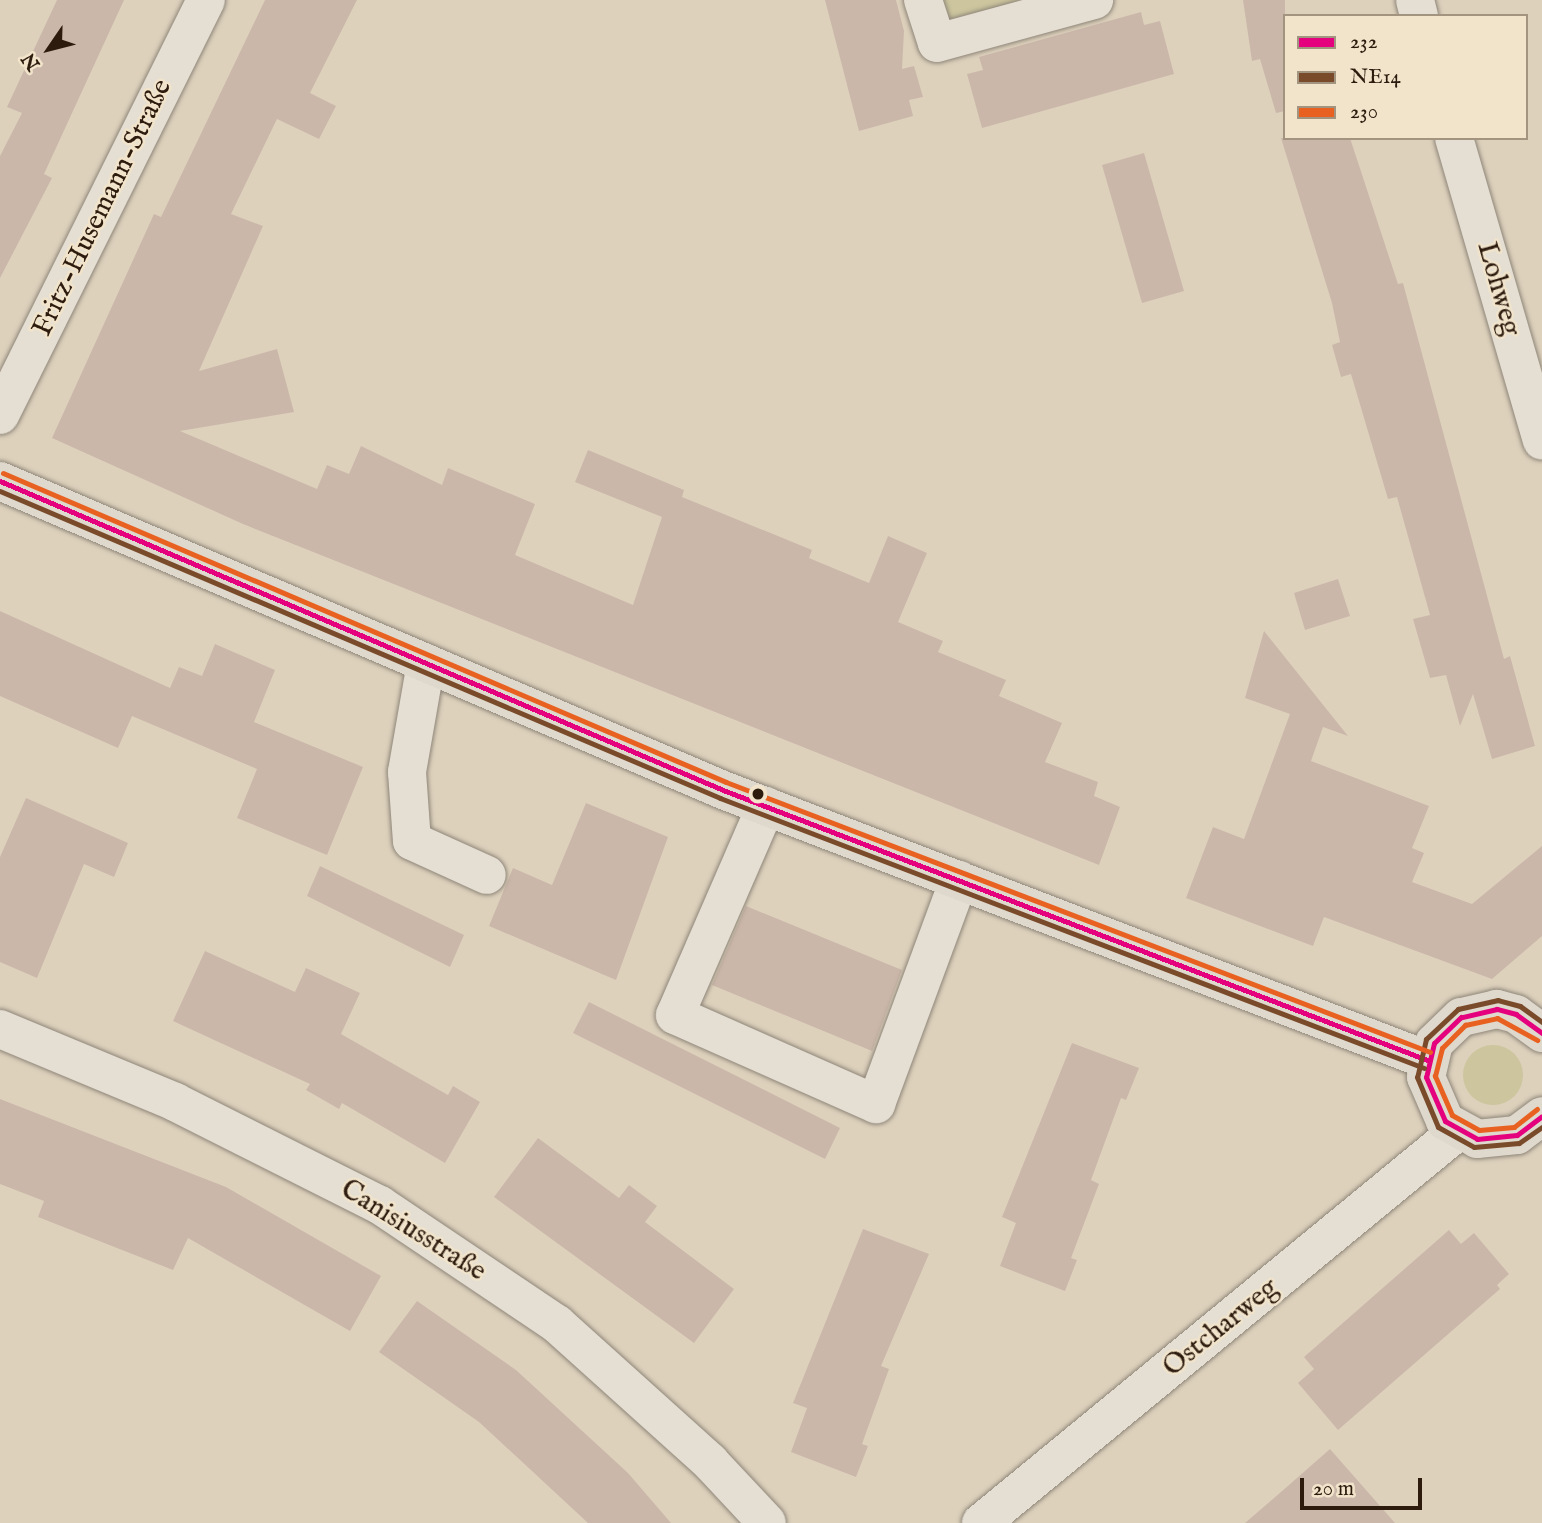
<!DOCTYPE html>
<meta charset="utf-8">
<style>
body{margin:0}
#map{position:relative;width:1542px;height:1523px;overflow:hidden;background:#ddd1bc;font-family:"IM FELL English",serif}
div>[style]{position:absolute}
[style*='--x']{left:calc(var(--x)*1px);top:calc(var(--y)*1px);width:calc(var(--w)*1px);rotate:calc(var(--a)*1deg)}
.green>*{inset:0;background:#ccc59e}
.round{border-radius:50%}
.building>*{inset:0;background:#cbb7aa}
.roads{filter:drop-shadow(0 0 2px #8f8679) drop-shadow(0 0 2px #8f8679)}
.minor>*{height:38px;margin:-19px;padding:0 19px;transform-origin:19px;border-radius:19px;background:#e4ded3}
.major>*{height:38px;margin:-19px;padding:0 19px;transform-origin:19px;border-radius:19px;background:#dfd8cc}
.bus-1>*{height:5px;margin:-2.5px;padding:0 2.5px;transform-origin:2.5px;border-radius:2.5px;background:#e5007d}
.bus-2>*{height:5px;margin:-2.5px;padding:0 2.5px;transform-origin:2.5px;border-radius:2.5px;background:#7a4b2a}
.bus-3>*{height:5px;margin:-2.5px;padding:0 2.5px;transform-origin:2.5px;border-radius:2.5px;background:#e86121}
.dots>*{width:19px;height:19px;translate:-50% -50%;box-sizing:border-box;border:4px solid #f1e4cb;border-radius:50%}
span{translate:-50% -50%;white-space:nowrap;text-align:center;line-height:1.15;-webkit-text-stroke:5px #f1e4cb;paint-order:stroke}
.street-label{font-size:28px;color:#2d1b0e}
.legend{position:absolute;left:1283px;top:14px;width:245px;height:126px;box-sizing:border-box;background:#f1e4cb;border:2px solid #a3947f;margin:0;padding:9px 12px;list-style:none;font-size:21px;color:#2d1b0e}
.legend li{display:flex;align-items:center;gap:14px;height:35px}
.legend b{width:35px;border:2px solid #a3947f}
.north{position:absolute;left:14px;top:14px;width:70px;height:70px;-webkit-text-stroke:5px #f1e4cb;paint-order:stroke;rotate:235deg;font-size:19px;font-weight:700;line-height:28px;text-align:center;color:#2d1b0e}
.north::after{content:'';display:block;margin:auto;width:24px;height:32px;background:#2d1b0e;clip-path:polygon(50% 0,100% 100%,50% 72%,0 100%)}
.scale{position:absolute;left:1300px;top:1478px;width:122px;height:32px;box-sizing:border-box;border:4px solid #2d1b0e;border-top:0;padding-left:9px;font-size:21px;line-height:24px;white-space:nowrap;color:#2d1b0e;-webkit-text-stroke:5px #f1e4cb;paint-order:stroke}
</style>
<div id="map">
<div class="green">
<i style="clip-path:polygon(937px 0,1043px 0,945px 28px)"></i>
<i class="round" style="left:1463px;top:1045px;width:60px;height:60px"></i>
</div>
<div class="building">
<i style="clip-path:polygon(57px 0,124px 0,44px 174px,52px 178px,0 278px,0 156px,22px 113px,7px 107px)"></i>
<i style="clip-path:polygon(265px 0,357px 0,310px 93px,336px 106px,319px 139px,277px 119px,231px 214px,263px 226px,199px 371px,277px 349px,294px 412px,180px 431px,317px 489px,327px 465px,349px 474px,361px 446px,442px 485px,448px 468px,535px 504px,515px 555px,633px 605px,662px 517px,575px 482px,588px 450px,684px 490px,682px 497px,812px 550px,809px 558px,869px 583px,888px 536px,927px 553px,898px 622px,943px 641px,938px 652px,1006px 680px,999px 696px,1062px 723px,1045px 762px,1098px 782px,1094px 796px,1120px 807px,1099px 865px,243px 524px,52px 438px,154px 214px,161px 217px)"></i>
<i style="clip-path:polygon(825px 0,896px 0,904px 31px,902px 69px,914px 66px,923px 97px,909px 100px,913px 116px,859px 131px)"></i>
<i style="clip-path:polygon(1243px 0,1285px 0,1285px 111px,1276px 113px,1260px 59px,1252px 61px)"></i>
<i style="clip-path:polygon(1141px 12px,1144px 25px,1160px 21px,1174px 74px,982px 128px,967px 74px,983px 70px,979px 57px)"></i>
<i style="clip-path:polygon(1281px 138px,1350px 138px,1398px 284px,1403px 283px,1504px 659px,1510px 656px,1535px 746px,1492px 759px,1473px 694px,1460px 726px,1446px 675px,1430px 678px,1413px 619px,1430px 615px,1397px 497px,1388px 499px,1351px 374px,1341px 377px,1332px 345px,1340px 342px,1332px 303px)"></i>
<i style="clip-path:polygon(1144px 153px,1184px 291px,1142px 303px,1102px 165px)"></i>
<i style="clip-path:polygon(1338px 579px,1350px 616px,1305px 630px,1294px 593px)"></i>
<i style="clip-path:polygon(0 611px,170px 688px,179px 667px,202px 676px,215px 644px,275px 670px,254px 722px,363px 767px,327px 855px,237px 818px,257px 769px,132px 716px,118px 748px,0 696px)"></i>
<i style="clip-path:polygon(1264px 631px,1348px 736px,1323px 727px,1311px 761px,1429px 806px,1412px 848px,1424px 853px,1412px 882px,1472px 904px,1542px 846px,1542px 936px,1492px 979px,1324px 917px,1313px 946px,1186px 898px,1213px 827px,1244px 839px,1290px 714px,1245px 698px)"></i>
<i style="clip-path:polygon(26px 798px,128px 843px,114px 877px,84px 864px,37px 978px,0 962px,0 857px)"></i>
<i style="clip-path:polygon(586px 803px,668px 837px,616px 980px,489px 926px,513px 868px,552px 885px)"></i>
<i style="clip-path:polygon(320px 866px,464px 935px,450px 967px,307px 896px)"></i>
<i style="clip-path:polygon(746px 906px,902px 970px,872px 1051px,712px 985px)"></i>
<i style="clip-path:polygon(205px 951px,295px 992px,306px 968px,360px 993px,341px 1034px,448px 1095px,453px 1086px,480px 1102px,445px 1163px,342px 1103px,339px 1109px,306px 1090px,310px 1084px,173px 1021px)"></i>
<i style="clip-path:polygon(589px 1002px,840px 1128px,825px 1159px,573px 1033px)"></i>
<i style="clip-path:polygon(1072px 1043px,1139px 1068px,1126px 1100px,1121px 1098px,1091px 1180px,1099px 1184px,1071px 1258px,1077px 1260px,1065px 1291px,1000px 1266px,1016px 1223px,1002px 1217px)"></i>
<i style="clip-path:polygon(0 1099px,226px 1187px,381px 1276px,350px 1331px,188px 1238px,173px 1270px,38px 1217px,44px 1201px,0 1184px)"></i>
<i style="clip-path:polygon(538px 1138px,619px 1198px,629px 1185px,657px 1206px,645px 1222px,734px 1289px,694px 1343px,494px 1197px)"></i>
<i style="clip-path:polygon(863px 1229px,929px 1254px,881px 1366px,889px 1369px,862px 1444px,868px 1446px,856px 1477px,791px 1452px,807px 1408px,793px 1403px)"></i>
<i style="clip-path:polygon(1449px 1230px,1461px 1244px,1474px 1233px,1509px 1274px,1497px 1285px,1500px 1289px,1338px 1430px,1298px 1383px,1314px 1369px,1304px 1357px)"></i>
<i style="clip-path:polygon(417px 1301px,516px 1370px,628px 1473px,671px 1523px,588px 1523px,479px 1422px,379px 1352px)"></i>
<i style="clip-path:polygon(1330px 1449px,1395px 1523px,1245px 1523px,1289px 1485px)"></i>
</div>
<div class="roads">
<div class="minor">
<i style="--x:923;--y:0;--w:45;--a:72"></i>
<i style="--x:937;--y:43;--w:163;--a:-15.3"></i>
<i style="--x:1415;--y:0;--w:16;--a:76"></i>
<i style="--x:1454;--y:138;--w:315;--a:73.8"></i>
<i style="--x:0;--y:415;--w:463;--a:-63.6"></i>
<i style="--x:426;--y:663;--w:111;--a:99.9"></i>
<i style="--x:407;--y:772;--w:69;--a:85.9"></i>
<i style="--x:412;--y:841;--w:82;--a:24.4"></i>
<i style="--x:766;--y:806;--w:228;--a:113.5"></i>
<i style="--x:675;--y:1015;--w:220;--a:23.9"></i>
<i style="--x:876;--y:1104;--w:239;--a:-69.7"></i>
<i style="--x:0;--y:1029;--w:190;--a:22.6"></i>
<i style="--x:175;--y:1102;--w:229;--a:26.7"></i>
<i style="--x:380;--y:1205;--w:213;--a:33.9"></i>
<i style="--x:557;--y:1324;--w:206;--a:42"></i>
<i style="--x:710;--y:1462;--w:83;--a:46.9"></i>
<i style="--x:981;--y:1523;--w:617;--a:-39.41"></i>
</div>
<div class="major">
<i style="--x:0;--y:481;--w:786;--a:23.14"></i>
<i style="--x:723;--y:790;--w:754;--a:20.98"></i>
<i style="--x:1542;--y:1033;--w:32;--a:-144"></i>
<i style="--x:1516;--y:1014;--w:20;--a:-165"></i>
<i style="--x:1497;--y:1009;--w:37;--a:167"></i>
<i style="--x:1461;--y:1017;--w:37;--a:136"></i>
<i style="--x:1434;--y:1043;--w:35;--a:103"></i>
<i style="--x:1426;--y:1077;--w:48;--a:66.6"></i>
<i style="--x:1445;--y:1121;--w:37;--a:29"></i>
<i style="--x:1477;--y:1139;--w:40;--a:-5.7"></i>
<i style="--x:1517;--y:1135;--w:31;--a:-37"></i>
</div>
</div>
<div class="bus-1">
<i style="--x:0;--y:481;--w:786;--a:23.14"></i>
<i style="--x:723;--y:790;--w:754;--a:20.98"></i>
<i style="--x:1542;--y:1033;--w:32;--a:-144"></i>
<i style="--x:1516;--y:1014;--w:20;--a:-165"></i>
<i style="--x:1497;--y:1009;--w:37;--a:167"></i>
<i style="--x:1461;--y:1017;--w:37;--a:136"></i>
<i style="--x:1434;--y:1043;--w:35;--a:103"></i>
<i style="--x:1426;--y:1077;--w:48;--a:66.6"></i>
<i style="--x:1445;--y:1121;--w:37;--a:29"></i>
<i style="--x:1477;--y:1139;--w:40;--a:-5.7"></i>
<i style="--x:1517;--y:1135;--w:31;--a:-37"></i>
</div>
<div class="bus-2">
<i style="--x:0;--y:491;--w:783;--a:23.09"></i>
<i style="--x:720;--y:798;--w:754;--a:20.98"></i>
<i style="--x:1542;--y:1022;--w:27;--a:-144"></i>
<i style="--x:1520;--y:1006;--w:23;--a:-165"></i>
<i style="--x:1498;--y:1000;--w:41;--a:167.3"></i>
<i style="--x:1458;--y:1009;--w:44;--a:136.8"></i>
<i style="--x:1426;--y:1039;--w:39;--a:103"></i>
<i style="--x:1417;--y:1077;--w:54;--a:67.2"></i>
<i style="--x:1438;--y:1127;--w:41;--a:29.1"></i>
<i style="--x:1474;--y:1147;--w:45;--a:-5.1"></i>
<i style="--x:1519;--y:1143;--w:28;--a:-35"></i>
</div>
<div class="bus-3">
<i style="--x:3;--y:473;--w:786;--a:23.14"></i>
<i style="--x:726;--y:782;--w:754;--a:20.98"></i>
<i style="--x:1537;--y:1109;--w:29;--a:142"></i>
<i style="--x:1514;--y:1127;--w:35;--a:175"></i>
<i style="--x:1479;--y:1130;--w:31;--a:-151"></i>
<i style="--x:1452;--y:1115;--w:43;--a:-113.6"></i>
<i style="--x:1435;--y:1076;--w:29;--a:-76"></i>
<i style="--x:1442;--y:1048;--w:33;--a:-45"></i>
<i style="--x:1465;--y:1025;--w:33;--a:-12"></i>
<i style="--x:1497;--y:1018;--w:46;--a:28.8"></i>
</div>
<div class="dots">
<i style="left:758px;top:794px;background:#2d1b0e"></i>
</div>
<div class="street-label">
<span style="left:103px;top:208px;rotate:-64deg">Fritz-Husemann-Straße</span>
<span style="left:1498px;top:289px;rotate:74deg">Lohweg</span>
<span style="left:413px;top:1231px;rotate:32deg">Canisiusstraße</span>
<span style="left:1221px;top:1328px;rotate:-39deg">Ostcharweg</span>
</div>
<ul class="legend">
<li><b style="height:9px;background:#e5007d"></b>232</li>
<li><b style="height:9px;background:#7a4b2a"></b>NE14</li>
<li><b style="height:9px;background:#e86121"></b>230</li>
</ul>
<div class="north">N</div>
<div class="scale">20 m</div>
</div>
